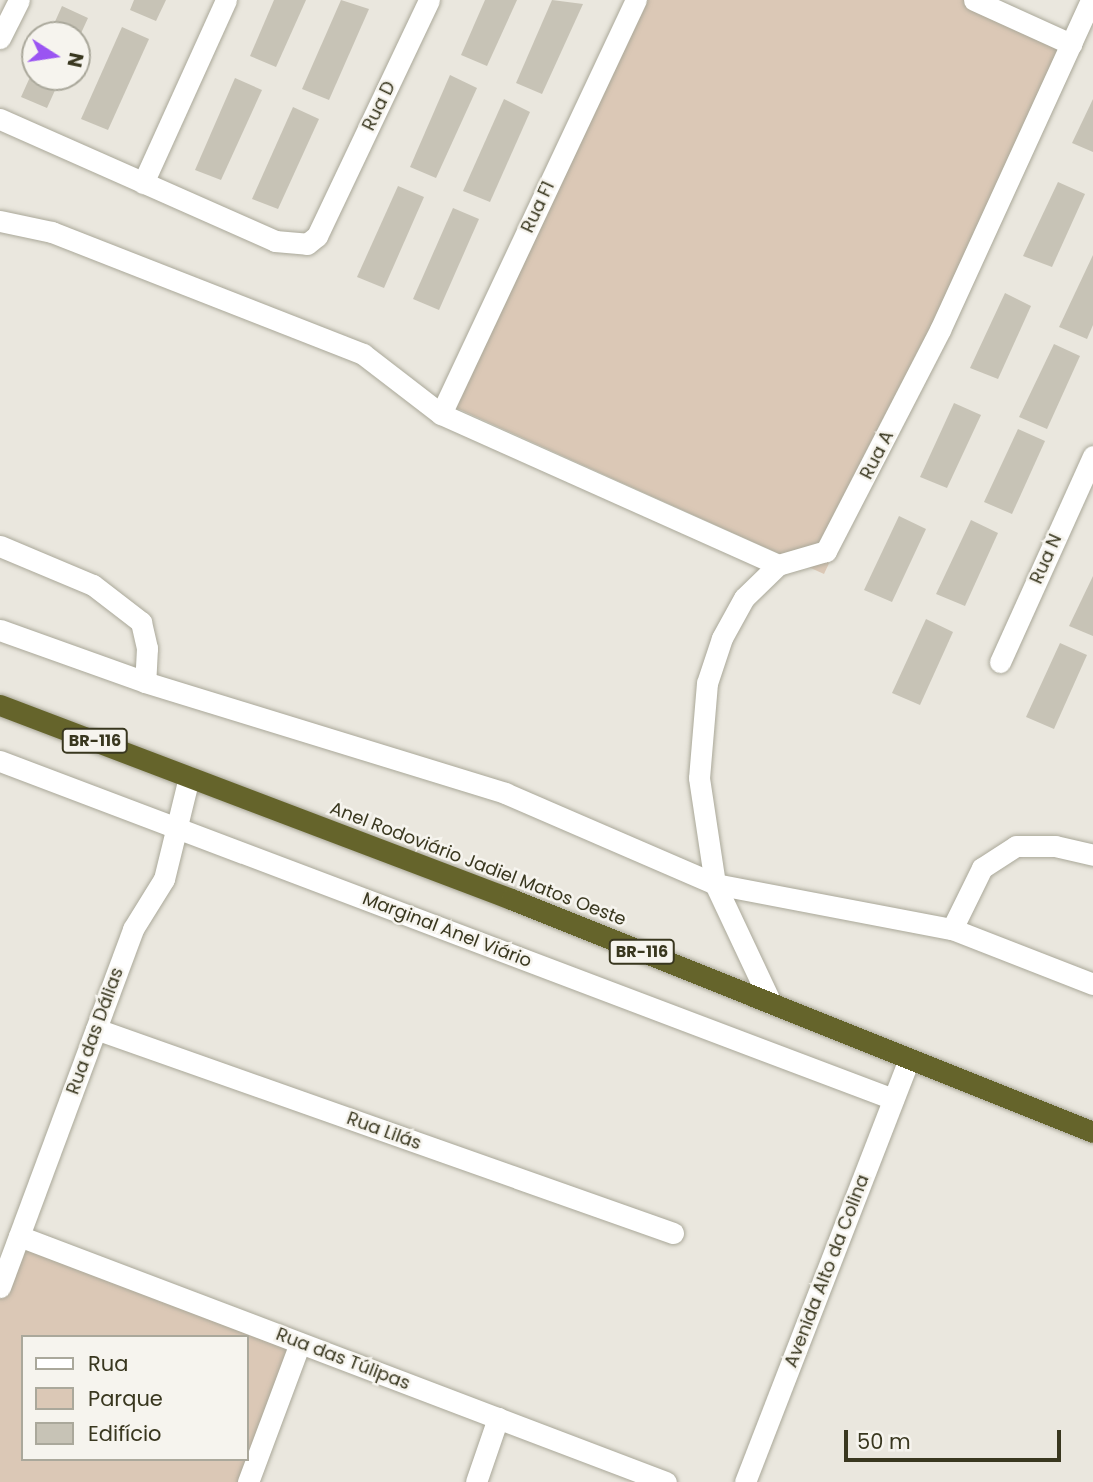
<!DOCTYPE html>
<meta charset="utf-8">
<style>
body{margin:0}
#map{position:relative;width:1093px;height:1482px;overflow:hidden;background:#eae7de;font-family:Poppins,sans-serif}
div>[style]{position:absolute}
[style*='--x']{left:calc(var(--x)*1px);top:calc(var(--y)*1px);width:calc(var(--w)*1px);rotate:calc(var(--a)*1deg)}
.green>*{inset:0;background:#dbc8b6}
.building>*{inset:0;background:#c7c3b6}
.roads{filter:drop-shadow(0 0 2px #aaa899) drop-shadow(0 0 2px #aaa899)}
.street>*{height:21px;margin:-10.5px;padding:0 10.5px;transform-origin:10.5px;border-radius:10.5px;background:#fff}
.secondary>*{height:21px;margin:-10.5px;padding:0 10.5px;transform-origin:10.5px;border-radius:10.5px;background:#fff}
.highway>*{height:21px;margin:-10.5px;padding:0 10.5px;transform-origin:10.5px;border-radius:10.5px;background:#65642b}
span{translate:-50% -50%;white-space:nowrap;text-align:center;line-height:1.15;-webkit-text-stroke:5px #f6f4ee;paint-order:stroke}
.shield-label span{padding:2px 5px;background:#f6f4ee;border:2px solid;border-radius:5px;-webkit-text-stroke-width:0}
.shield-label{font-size:16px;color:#39371f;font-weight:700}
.street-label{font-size:18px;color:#39371f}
.legend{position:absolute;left:21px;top:1335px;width:228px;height:126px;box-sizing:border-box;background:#f6f4ee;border:2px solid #aaa89b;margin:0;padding:9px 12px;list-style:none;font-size:21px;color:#39371f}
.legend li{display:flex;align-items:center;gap:14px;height:35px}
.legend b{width:35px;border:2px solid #aaa89b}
.north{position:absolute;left:21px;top:21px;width:70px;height:70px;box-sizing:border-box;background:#f6f4ee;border:2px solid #aaa89b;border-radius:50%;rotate:102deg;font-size:19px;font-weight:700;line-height:28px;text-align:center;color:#39371f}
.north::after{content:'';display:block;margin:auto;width:24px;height:32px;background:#9a54f2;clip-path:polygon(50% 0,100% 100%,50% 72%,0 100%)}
.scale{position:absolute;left:844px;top:1430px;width:217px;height:32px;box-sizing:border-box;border:4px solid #39371f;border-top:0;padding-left:9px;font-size:21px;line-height:24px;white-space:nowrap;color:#39371f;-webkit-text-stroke:5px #f6f4ee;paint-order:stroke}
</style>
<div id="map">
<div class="green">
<i style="clip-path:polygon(638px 0,974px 0,1071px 44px,824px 574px,452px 406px)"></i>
<i style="clip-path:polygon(evenodd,19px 1236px,300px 1343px,248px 1482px,0 1482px,0 1287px,19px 1236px,23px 1337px,247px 1337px,247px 1459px,23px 1459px,23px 1337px)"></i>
</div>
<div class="building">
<i style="clip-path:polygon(134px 0,166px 0,156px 21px,130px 10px)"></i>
<i style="clip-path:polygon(274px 0,306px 0,276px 67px,250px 56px)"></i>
<i style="clip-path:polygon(341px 0,369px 9px,329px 100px,302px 89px)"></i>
<i style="clip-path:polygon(485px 0,517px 0,487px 66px,461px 55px)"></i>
<i style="clip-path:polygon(552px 0,583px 4px,542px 94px,516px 83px)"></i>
<i style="clip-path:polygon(62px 6px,88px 18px,77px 42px,77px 35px,49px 35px)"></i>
<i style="clip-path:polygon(122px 27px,149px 39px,108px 130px,81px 119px)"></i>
<i style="clip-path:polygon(35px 66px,35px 77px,61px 77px,47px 108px,21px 97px)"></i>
<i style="clip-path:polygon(450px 75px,477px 88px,436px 178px,410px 167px)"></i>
<i style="clip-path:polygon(235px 78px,262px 90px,221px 180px,195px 170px)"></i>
<i style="clip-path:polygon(504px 99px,530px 112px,490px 202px,463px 191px)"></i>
<i style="clip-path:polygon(1093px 99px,1093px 152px,1072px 143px)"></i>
<i style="clip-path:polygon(293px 107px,319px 119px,278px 209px,252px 199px)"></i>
<i style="clip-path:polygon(1058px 182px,1085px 194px,1052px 267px,1023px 256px)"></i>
<i style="clip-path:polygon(398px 186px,424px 197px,384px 288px,357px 277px)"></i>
<i style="clip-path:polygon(453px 208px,479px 219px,439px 310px,413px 299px)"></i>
<i style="clip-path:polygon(1093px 255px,1093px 325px,1087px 339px,1059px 327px)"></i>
<i style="clip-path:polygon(1005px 293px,1031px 306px,998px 379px,970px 368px)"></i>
<i style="clip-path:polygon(1054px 344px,1080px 356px,1047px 429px,1019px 417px)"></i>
<i style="clip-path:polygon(954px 403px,981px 415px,947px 488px,920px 477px)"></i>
<i style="clip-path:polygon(1018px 429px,1045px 441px,1012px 514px,984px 502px)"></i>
<i style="clip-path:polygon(899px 516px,926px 529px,892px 602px,864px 590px)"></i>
<i style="clip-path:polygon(971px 520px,998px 533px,965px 606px,936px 594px)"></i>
<i style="clip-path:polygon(1093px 576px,1093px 636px,1069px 626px)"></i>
<i style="clip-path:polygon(926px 619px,953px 632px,920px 705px,892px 693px)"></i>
<i style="clip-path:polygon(1060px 643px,1087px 655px,1054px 729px,1026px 717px)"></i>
</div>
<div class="roads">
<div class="street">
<i style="--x:974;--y:0;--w:107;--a:24.4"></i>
<i style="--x:1091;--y:0;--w:363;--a:114.6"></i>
<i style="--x:940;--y:330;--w:249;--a:117.3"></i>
<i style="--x:826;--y:551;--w:50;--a:163.7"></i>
<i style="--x:778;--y:565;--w:47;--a:135.9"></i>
<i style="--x:744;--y:598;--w:46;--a:118.8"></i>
<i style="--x:722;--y:638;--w:47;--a:108.4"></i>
<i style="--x:707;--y:683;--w:95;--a:94.8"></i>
<i style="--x:699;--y:778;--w:107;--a:81.4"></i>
<i style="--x:715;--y:884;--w:241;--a:10.8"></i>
<i style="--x:952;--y:929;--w:151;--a:21.3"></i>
<i style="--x:0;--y:38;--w:42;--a:-63.4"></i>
<i style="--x:0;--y:119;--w:301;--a:23.9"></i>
<i style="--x:275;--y:241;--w:32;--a:5"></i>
<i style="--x:307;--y:244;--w:13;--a:-39"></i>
<i style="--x:317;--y:236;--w:261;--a:-64.6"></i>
<i style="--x:143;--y:183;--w:201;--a:-65.6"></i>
<i style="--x:0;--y:221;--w:53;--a:11.9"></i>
<i style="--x:52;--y:232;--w:334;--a:21.4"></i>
<i style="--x:363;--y:354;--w:98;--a:37.6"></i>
<i style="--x:441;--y:414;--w:369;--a:24.1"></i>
<i style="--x:441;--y:414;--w:458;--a:-64.8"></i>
<i style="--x:0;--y:546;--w:101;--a:22.8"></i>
<i style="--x:93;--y:585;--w:61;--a:37.6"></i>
<i style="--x:141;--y:622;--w:27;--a:77"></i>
<i style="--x:147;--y:648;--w:34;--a:93"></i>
<i style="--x:0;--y:630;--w:154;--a:19.7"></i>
<i style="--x:145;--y:682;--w:377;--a:17.1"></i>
<i style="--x:505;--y:793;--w:229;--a:23.4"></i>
<i style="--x:715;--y:884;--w:132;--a:64.8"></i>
<i style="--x:1000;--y:662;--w:226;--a:-65.7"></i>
<i style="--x:952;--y:929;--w:68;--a:-63.8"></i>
<i style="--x:982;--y:868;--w:40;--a:-32.9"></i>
<i style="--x:1016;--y:846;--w:39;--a:0"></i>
<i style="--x:1055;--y:846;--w:39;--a:13"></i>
<i style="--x:96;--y:1029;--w:612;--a:19.47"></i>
<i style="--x:19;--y:1236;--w:692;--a:20.82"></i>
<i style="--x:0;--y:1287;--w:382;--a:-69.6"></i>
<i style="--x:133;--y:929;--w:59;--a:-58.2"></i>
<i style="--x:164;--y:879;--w:105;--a:-76.2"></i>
<i style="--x:248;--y:1482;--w:148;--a:-69.5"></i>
<i style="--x:476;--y:1482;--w:68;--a:-71"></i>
</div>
<div class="secondary">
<i style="--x:0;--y:761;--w:955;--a:20.73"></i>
<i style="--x:745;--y:1482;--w:453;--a:-68.8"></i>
</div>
<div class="highway">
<i style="--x:0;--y:705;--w:547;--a:20.79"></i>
<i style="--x:511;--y:899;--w:627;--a:21.82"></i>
</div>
</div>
<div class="shield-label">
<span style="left:95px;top:741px">BR-116</span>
<span style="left:642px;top:952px">BR-116</span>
</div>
<div class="street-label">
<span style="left:379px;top:106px;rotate:-64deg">Rua D</span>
<span style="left:538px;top:207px;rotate:-65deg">Rua F1</span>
<span style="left:877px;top:455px;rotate:-63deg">Rua A</span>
<span style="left:1046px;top:559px;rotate:-66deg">Rua N</span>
<span style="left:478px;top:864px;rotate:21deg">Anel Rodoviário Jadiel Matos Oeste</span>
<span style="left:447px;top:930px;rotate:21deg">Marginal Anel Viário</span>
<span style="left:95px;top:1031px;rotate:-70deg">Rua das Dálias</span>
<span style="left:384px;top:1131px;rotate:20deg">Rua Lilás</span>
<span style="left:827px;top:1271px;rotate:-69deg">Avenida Alto da Colina</span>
<span style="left:343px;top:1359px;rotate:21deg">Rua das Túlipas</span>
</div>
<ul class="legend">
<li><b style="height:9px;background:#fff"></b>Rua</li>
<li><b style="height:19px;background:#dbc8b6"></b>Parque</li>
<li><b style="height:19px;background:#c7c3b6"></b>Edifício</li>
</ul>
<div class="north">N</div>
<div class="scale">50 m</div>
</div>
